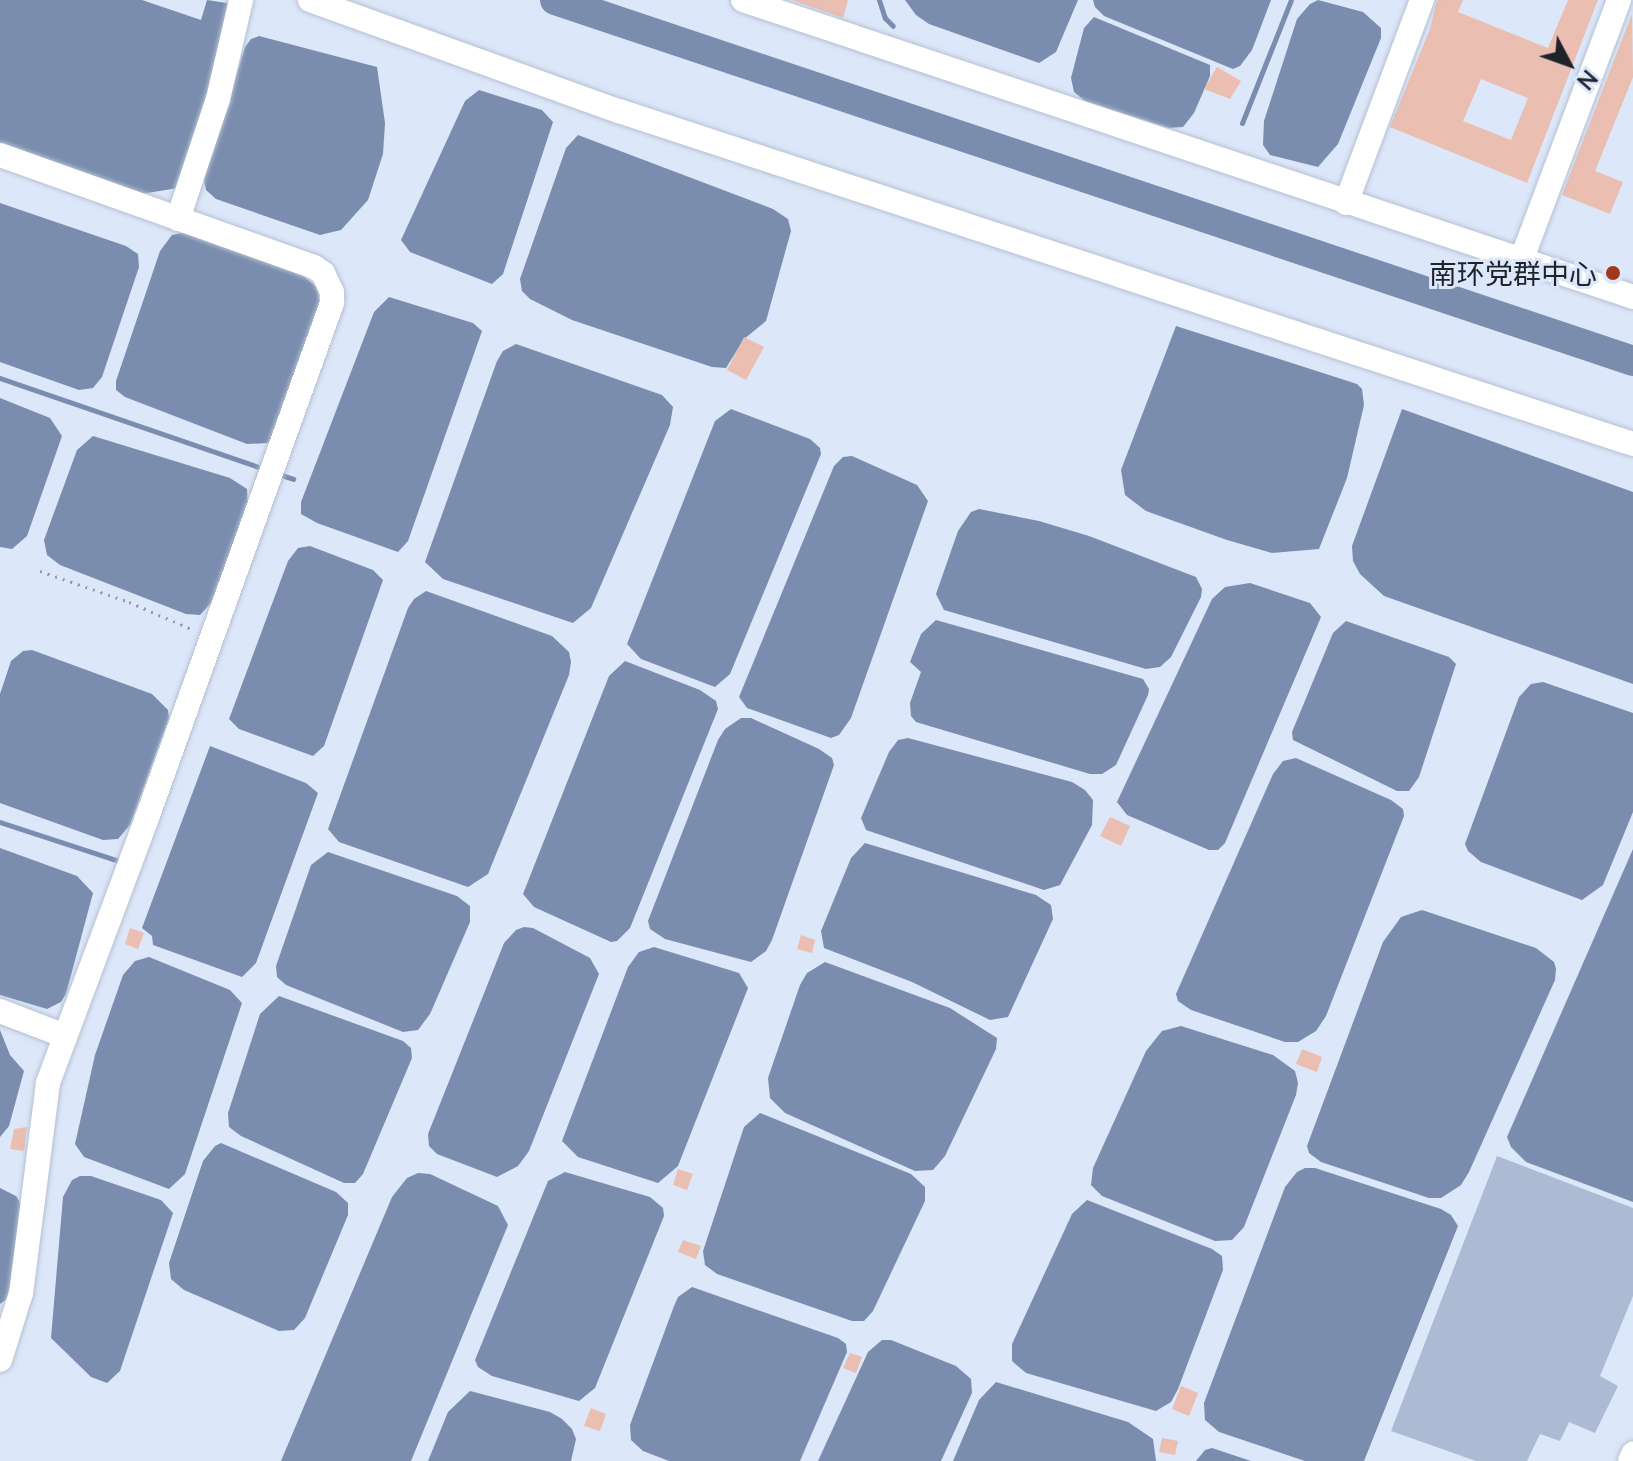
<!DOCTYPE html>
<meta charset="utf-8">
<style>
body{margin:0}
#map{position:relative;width:1633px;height:1461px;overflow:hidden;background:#dce7f9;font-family:Lato,"Noto Sans SC",sans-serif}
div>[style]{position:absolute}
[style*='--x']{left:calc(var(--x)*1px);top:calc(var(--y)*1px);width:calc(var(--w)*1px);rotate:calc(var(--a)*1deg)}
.green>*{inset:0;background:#acbbd3}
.water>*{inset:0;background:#7a8dae}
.stream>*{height:5px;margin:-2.5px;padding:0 2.5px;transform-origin:2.5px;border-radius:2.5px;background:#7a8dae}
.river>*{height:30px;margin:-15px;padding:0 15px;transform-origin:15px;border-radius:15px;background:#7a8dae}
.building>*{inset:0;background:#eabeb1}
.path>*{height:3px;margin-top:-1.5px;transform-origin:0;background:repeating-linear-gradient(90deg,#949caa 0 2px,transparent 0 8px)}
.roads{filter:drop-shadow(0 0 2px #b5c0d2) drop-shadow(0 0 2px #b5c0d2)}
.minor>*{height:24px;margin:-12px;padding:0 12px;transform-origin:12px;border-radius:12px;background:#fff}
.dots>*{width:22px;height:22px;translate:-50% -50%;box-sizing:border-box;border:4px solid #dce7f9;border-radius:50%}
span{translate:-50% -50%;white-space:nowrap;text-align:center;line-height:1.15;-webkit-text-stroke:6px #dce7f9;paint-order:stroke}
.poi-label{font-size:28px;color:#1f232a}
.right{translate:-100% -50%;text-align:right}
.north{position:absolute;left:1529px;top:24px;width:80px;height:80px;-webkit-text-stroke:6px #dce7f9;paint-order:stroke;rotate:131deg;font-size:22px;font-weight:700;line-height:32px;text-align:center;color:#1f232a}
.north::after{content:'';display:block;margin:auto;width:28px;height:36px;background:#1f232a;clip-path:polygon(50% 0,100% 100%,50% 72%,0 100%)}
</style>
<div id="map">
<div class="green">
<i style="clip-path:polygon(1497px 1156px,1633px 1208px,1633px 1296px,1600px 1376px,1618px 1386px,1595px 1433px,1569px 1422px,1560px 1441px,1540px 1434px,1527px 1461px,1476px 1461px,1391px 1431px)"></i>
</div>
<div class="water">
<i style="clip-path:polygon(0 0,142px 0,201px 20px,207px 0,227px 3px,230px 6px,211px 100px,178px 188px,135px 195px,0 150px)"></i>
<i style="clip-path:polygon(905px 0,1078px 0,1056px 52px,1039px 63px,929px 24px,916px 15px)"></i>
<i style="clip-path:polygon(1093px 0,1271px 0,1252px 50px,1240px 66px,1233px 69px,1104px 16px,1095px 7px)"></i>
<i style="clip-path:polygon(1318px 0,1363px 12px,1381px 28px,1381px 38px,1338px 144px,1318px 167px,1270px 155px,1263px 145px,1264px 121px,1297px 19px,1310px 4px)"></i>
<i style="clip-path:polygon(1094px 17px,1210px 65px,1210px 76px,1194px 113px,1183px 127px,1169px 128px,1085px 101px,1074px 92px,1071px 78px,1084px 28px)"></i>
<i style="clip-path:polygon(259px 36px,377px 67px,385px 123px,383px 154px,368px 200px,341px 230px,320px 235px,216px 199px,206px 190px,204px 179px,245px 47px,251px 39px)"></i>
<i style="clip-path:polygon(479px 90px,542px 110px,553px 122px,503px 274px,492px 284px,410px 252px,401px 240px,465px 101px)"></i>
<i style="clip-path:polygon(578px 135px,773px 209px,788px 219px,791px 231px,766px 321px,744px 339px,726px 368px,712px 367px,572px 320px,530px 299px,522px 291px,520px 279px,566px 148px)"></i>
<i style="clip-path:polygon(0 203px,126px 246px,138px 254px,139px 267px,102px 377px,93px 388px,79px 390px,0 362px)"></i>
<i style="clip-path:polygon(186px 232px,302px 275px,317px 287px,320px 305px,272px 440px,268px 443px,247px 444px,125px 397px,116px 390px,116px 381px,160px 251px,172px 235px)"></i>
<i style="clip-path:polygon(389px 297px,473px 323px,482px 331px,408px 541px,398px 552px,317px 523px,301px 514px,301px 502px,374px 312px)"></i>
<i style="clip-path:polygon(1176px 326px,1357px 384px,1362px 389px,1364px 405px,1347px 478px,1319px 549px,1272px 553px,1227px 540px,1146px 511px,1125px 495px,1121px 470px)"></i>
<i style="clip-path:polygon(516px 344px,662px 395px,673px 407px,670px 425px,591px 608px,573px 623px,443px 579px,425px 562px,497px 361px,503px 351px)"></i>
<i style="clip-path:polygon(0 398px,50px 418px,62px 436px,27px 536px,12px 549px,0 547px)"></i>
<i style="clip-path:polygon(731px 409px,810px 439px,820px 448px,821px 454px,730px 674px,715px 687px,641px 659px,627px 644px,715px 421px)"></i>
<i style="clip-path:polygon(1402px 409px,1633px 492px,1633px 684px,1384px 596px,1360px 574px,1353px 561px,1352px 546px)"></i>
<i style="clip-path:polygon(93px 436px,230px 478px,247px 489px,248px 507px,211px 603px,200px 615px,186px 614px,60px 565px,47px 555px,44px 540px,77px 450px)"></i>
<i style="clip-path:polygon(852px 456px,917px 485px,928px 501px,851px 718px,839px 735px,831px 738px,747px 708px,739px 697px,834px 466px,843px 457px)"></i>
<i style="clip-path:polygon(979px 509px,1039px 521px,1089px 536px,1196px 577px,1202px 589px,1201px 597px,1171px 657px,1160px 667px,1146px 669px,944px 610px,936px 594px,958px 531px,971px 512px)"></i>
<i style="clip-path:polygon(310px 546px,373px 570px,383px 580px,324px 746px,313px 756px,239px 729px,229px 719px,288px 561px,298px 548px)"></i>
<i style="clip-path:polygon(1250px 583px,1310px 603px,1321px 617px,1225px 843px,1218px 850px,1209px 850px,1127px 815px,1117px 802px,1212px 599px,1225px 587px)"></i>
<i style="clip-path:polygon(426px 591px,552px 636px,569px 652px,571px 662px,569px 675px,488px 874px,468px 887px,339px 842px,328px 829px,408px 608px,414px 599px)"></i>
<i style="clip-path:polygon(936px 620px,1143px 679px,1149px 689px,1148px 695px,1116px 765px,1102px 774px,1090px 774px,916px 722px,911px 716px,910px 703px,921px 672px,910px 662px,921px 634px)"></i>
<i style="clip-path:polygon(1346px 621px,1449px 657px,1456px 664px,1419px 777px,1409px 791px,1397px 791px,1293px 740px,1292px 732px,1333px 633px)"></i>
<i style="clip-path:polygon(32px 650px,152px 694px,168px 710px,169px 718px,130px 825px,118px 839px,103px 840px,0 803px,0 694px,11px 661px,23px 651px)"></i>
<i style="clip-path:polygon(625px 661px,700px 690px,716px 701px,718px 709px,630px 928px,617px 941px,611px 942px,534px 907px,523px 894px,609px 676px)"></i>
<i style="clip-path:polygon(1543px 682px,1633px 713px,1633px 812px,1603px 885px,1582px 900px,1481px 862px,1468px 851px,1465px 844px,1519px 697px,1531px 684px)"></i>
<i style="clip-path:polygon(741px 718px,751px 718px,819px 749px,832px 758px,834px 765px,772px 940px,766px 951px,751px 962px,665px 939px,650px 929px,648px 921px,718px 740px,725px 729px)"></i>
<i style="clip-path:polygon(908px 738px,1072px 782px,1085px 790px,1093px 800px,1092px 825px,1060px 885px,1044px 890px,866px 830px,861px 818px,889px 752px,898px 740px)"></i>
<i style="clip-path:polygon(210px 746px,306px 783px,318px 793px,256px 963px,242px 977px,153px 945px,152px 936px,142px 928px)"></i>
<i style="clip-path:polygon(1296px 758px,1391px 800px,1403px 809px,1404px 816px,1326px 1016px,1316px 1031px,1298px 1042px,1285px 1042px,1191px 1010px,1178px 1001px,1176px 994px,1273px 774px,1283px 761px)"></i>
<i style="clip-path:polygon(865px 843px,1036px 895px,1051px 905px,1053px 919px,1008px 1017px,990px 1020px,912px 982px,824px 948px,821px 931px,851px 858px)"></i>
<i style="clip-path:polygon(0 848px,77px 876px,93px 893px,66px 994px,61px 1002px,47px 1009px,0 995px)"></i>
<i style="clip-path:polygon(1633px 849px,1633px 1202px,1526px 1162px,1511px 1147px,1507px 1137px)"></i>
<i style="clip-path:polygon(328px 852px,457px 896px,470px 906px,470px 922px,430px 1014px,418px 1030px,403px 1032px,286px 985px,277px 977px,276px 966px,311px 865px)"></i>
<i style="clip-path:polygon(1422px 910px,1536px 948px,1554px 962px,1556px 969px,1555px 980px,1469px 1172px,1461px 1185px,1441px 1198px,1429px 1198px,1321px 1162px,1309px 1153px,1307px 1146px,1383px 942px,1401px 917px)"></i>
<i style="clip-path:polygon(524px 927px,533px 928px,590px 958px,599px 974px,529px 1151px,518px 1166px,497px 1177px,437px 1154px,429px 1146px,428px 1134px,504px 943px,516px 930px)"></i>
<i style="clip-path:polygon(654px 947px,739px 973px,748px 988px,678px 1166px,658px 1183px,578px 1157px,562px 1141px,628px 967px,639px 952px)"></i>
<i style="clip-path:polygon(149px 957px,230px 990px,242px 1003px,185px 1174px,169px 1189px,84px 1157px,75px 1144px,95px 1055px,123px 975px,135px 961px)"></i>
<i style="clip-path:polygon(825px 962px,950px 1008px,997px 1038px,996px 1049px,945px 1156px,933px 1170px,915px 1171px,785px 1113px,770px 1098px,768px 1078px,800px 985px,807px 973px)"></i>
<i style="clip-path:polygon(279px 996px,403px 1041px,411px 1048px,412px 1058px,363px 1174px,355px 1183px,344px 1183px,241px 1136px,229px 1127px,228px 1113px,260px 1014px)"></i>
<i style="clip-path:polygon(1181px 1026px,1273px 1055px,1295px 1071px,1298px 1083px,1296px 1095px,1244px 1227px,1232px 1240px,1215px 1241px,1102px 1196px,1091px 1185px,1093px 1168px,1146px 1051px,1162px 1031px)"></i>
<i style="clip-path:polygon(0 1030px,10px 1055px,24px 1071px,9px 1126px,0 1137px)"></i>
<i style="clip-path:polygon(760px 1113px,911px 1174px,925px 1187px,925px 1201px,873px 1311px,864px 1321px,852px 1321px,717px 1274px,705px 1265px,703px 1251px,744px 1127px)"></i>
<i style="clip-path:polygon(221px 1143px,336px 1192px,348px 1203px,348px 1215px,305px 1318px,294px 1330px,279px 1331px,184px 1290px,171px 1279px,169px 1263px,203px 1161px,215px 1146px)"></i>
<i style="clip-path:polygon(1305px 1168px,1315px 1168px,1441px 1209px,1451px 1215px,1458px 1226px,1364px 1461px,1305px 1461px,1219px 1432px,1205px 1420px,1204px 1403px,1285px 1187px,1297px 1172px)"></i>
<i style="clip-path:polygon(565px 1172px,650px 1197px,663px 1208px,664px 1216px,595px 1388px,579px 1401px,492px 1376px,478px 1367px,475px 1360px,548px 1181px)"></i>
<i style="clip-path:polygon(418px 1173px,430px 1174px,498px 1206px,508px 1225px,411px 1461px,281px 1461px,392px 1197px,407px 1178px)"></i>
<i style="clip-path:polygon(80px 1176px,91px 1176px,161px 1200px,173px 1213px,120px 1371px,107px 1383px,91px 1377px,51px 1338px,63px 1197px,72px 1180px)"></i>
<i style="clip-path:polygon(0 1188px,16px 1196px,23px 1207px,8px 1298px,0 1304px)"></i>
<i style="clip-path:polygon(1087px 1200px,1212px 1249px,1222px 1256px,1223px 1270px,1178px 1389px,1171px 1402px,1156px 1411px,1026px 1373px,1012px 1361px,1012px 1344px,1072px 1214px)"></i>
<i style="clip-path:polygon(692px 1287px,838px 1338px,846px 1344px,847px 1352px,800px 1461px,669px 1461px,643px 1451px,631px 1440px,630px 1425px,674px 1306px,678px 1297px)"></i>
<i style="clip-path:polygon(882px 1340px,891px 1340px,956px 1366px,971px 1379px,972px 1393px,941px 1461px,818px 1461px,868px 1352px)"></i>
<i style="clip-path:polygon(996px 1382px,1128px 1422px,1153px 1439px,1156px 1461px,953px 1461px,979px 1400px)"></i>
<i style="clip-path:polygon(470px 1391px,550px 1412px,562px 1419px,572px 1429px,576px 1439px,571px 1461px,428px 1461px,448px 1412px)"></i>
<i style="clip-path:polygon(1212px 1448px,1251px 1461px,1196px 1461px,1205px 1450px)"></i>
</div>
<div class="stream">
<i style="--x:879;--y:0;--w:19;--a:72"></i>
<i style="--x:885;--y:18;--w:11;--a:45"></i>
<i style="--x:1242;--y:123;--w:132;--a:-68.3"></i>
<i style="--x:0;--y:378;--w:280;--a:19"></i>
<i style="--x:278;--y:474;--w:16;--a:18"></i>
<i style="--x:0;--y:822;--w:128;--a:18.2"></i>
</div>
<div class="river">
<i style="--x:555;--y:0;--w:1137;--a:18.51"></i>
</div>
<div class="building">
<i style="clip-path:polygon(792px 0,848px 0,843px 18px)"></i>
<i style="clip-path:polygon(evenodd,1437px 0,1463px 0,1458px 12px,1548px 48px,1568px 0,1598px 0,1527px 183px,1390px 127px,1430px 29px,1437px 0,1481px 79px,1528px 98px,1511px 140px,1463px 121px,1481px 79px)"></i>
<i style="clip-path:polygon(1632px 14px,1633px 77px,1595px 171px,1623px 182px,1610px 214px,1562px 195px)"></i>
<i style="clip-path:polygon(1217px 67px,1241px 81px,1230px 99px,1204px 89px)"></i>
<i style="clip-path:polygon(744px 337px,764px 347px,746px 380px,727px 370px)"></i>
<i style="clip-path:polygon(1110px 817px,1130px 826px,1121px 846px,1100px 836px)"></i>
<i style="clip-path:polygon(130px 928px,144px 933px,138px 949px,125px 944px)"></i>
<i style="clip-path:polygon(801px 935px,815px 940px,812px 953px,797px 949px)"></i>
<i style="clip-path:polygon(1302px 1049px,1322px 1057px,1317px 1072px,1296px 1064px)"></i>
<i style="clip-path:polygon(27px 1127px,24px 1151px,10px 1149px,14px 1129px)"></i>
<i style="clip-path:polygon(678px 1169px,693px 1174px,687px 1190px,673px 1185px)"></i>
<i style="clip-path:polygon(683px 1240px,701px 1246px,696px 1259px,678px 1252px)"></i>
<i style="clip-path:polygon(850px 1353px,862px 1357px,856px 1373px,843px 1368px)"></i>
<i style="clip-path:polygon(1181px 1386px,1198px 1393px,1189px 1416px,1172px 1409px)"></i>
<i style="clip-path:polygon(591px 1408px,606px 1414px,600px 1431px,584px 1426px)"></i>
<i style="clip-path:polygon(1162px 1438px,1178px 1441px,1175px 1455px,1159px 1452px)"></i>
</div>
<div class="path">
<i style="--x:40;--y:571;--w:94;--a:19.2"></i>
<i style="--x:129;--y:602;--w:71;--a:23.3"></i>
</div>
<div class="roads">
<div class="minor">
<i style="--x:310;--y:0;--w:328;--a:19.8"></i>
<i style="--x:619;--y:111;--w:1067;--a:18.18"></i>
<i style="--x:743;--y:0;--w:938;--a:18.45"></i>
<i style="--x:0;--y:155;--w:333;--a:19.6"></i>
<i style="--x:314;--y:267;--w:11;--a:34"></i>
<i style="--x:323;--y:273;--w:21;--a:65"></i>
<i style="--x:332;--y:292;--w:11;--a:90"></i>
<i style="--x:332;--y:303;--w:547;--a:109.76"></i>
<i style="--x:147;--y:818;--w:283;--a:110.5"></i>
<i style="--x:48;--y:1083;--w:212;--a:97.3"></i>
<i style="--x:21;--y:1293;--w:70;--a:107.4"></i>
<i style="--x:1346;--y:203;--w:217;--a:-69.5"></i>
<i style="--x:178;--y:219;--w:126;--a:-71.6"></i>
<i style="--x:218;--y:99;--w:102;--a:-76.9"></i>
<i style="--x:1521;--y:261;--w:279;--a:-69.4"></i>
<i style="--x:0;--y:1011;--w:70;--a:21"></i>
<i style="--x:1630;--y:1461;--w:8;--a:-67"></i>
</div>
</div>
<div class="dots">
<i style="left:1613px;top:273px;background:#a0381b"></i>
</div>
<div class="poi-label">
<span class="right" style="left:1597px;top:273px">南环党群中心</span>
</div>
<div class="north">N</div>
</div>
